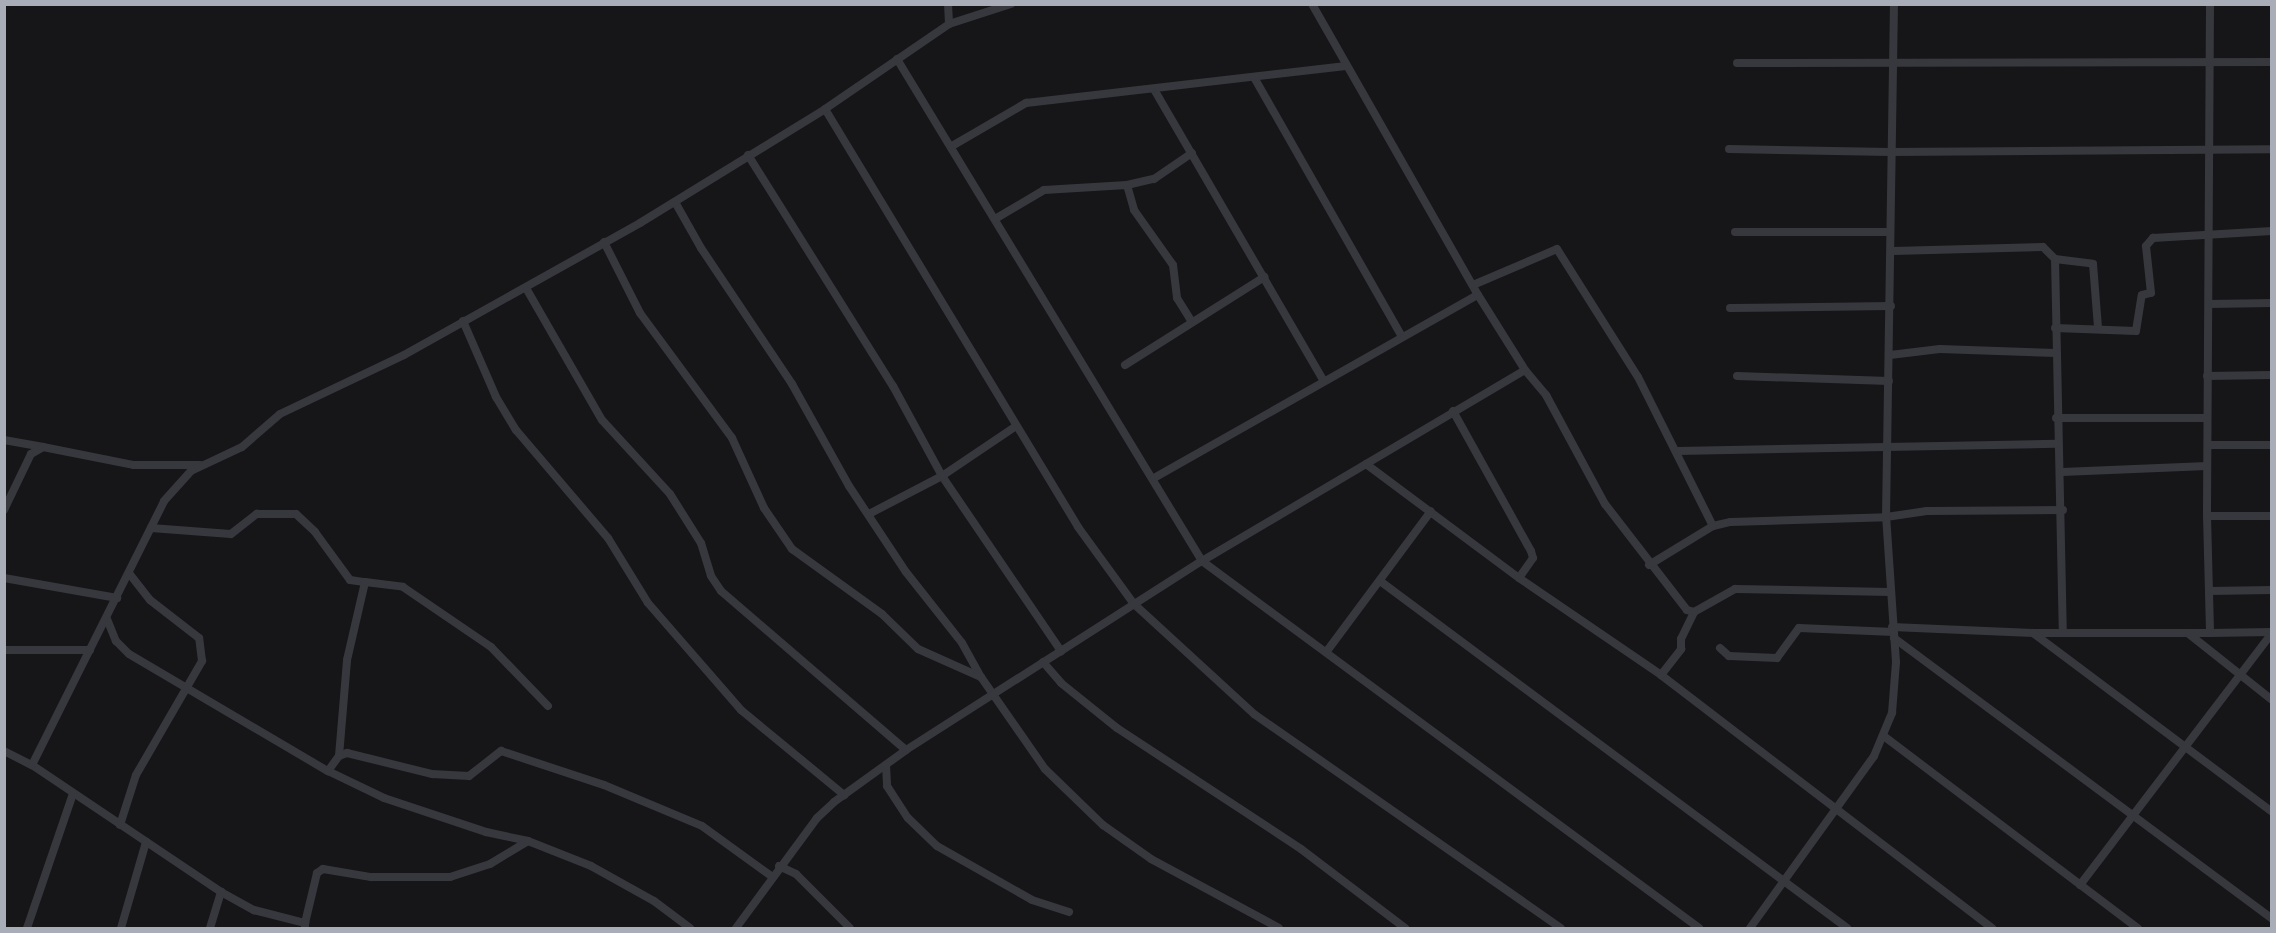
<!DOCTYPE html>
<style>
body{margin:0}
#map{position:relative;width:2276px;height:933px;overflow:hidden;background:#161618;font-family:Overpass,sans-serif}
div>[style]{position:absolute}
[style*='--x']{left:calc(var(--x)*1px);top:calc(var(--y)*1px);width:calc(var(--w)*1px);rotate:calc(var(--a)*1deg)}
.street>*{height:8px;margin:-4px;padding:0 4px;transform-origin:4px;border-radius:4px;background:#37383d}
span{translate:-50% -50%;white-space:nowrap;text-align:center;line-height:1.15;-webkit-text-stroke:4.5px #111113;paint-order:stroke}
.frame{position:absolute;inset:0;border:6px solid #a8adb8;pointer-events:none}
</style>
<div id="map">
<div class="street">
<i style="--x:948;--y:4;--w:20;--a:87"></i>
<i style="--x:1312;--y:4;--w:335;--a:60.3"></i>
<i style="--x:1478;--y:295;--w:89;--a:57.9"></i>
<i style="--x:1525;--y:370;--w:33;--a:50"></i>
<i style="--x:1546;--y:395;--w:124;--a:61.6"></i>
<i style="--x:1605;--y:504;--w:134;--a:52.3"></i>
<i style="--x:1687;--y:610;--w:7;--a:16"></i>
<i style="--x:1694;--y:612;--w:47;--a:-29.3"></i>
<i style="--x:1735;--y:589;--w:155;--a:1.1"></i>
<i style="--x:2210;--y:4;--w:512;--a:90.34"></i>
<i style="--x:2207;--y:516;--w:117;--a:88.5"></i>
<i style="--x:2210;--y:633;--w:62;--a:-0.9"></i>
<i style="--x:897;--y:59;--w:587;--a:58.72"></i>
<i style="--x:1202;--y:561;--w:618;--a:36.44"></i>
<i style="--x:1737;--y:63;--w:535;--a:-0.11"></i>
<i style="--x:1255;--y:79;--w:295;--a:60.3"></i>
<i style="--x:1155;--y:91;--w:336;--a:59.8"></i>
<i style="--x:825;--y:109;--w:489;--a:58.8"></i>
<i style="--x:1078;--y:527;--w:95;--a:54"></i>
<i style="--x:1134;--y:604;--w:163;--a:42.5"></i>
<i style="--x:1254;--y:714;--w:374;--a:34.9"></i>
<i style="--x:952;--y:146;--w:86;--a:-30.2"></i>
<i style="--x:1026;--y:103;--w:322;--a:-6.6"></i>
<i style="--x:1729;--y:149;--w:161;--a:1.1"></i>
<i style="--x:1890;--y:152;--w:382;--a:-0.4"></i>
<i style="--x:748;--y:155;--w:273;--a:57.9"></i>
<i style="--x:893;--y:386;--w:102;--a:61.4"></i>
<i style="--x:942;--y:476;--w:212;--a:55.8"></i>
<i style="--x:1127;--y:185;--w:26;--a:74"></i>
<i style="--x:1134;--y:210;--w:67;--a:54.7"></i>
<i style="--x:1173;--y:265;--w:33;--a:83"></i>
<i style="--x:1177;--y:298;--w:26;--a:58"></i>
<i style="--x:675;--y:202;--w:53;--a:60.5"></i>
<i style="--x:701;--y:248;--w:164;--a:56.2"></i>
<i style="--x:792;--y:384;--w:117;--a:60.8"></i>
<i style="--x:849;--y:486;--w:103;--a:56.5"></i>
<i style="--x:906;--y:572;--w:90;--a:51.7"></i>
<i style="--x:962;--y:643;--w:39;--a:61"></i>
<i style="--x:981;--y:677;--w:112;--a:55.2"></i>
<i style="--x:1045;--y:769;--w:81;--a:44"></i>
<i style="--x:1103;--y:825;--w:59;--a:35.3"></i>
<i style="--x:1151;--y:859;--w:145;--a:28.3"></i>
<i style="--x:995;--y:219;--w:57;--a:-30.6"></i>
<i style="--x:1044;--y:190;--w:83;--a:-3.4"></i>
<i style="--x:1127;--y:185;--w:28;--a:-13"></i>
<i style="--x:1154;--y:179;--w:46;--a:-34.4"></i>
<i style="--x:1735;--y:232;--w:154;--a:0"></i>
<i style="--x:604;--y:242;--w:80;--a:63.1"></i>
<i style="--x:640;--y:313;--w:155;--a:53.6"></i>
<i style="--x:732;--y:438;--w:77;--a:65.4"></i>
<i style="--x:764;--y:508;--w:50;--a:55.7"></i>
<i style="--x:792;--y:549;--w:111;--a:35.8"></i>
<i style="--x:882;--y:614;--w:50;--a:44.2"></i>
<i style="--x:918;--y:649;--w:69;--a:24"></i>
<i style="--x:1893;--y:251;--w:150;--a:-1.5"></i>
<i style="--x:2043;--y:247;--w:17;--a:45"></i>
<i style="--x:2055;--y:259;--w:372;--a:88.8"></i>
<i style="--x:2055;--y:259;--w:38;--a:7"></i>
<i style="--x:2093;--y:264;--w:63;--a:85.5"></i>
<i style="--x:1473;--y:285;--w:91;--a:-23.2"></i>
<i style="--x:1557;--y:249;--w:151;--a:57.7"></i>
<i style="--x:1638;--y:377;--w:167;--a:63.3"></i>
<i style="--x:1713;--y:526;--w:18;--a:-13"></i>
<i style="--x:1731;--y:522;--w:155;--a:-1.8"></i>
<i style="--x:1886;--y:517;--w:41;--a:-8.3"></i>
<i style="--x:1927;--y:511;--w:136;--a:-0.4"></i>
<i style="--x:526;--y:288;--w:152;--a:60.1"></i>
<i style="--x:602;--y:420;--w:100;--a:47.4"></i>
<i style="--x:670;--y:494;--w:58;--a:57.7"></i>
<i style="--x:701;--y:543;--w:34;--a:73"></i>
<i style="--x:711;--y:576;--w:18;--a:56"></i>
<i style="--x:721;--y:591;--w:244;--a:40.7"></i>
<i style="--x:2209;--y:304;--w:63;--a:-0.9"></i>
<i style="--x:1730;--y:308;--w:161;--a:-0.7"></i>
<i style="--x:463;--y:321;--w:83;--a:66.5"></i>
<i style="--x:496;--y:397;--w:39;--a:59"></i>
<i style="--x:516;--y:430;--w:142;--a:49.6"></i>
<i style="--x:608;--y:538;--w:76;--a:58.4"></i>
<i style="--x:648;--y:603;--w:142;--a:49"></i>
<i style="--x:741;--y:710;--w:134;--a:39.5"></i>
<i style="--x:2055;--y:328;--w:81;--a:2.1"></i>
<i style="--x:2136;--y:331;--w:36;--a:-81"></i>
<i style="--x:2142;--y:295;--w:9;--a:-13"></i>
<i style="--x:2151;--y:293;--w:47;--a:-96.1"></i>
<i style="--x:2146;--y:246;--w:11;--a:-49"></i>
<i style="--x:2153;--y:238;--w:119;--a:-3.4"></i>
<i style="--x:1890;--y:355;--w:50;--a:-6.8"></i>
<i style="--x:1940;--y:349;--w:116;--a:2"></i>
<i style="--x:1125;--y:365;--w:165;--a:-32.3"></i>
<i style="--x:1737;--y:376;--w:152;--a:1.9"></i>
<i style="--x:2207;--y:376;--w:65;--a:-0.9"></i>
<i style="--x:1453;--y:411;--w:160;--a:60.9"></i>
<i style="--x:1531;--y:551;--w:7;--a:74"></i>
<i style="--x:1533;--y:558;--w:24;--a:125"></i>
<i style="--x:2056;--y:418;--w:151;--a:0"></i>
<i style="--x:4;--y:440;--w:40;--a:10"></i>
<i style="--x:2208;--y:445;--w:64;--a:0"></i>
<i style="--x:1678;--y:451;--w:378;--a:-1.1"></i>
<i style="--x:1366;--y:464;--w:191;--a:36.7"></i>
<i style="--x:1519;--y:578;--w:172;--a:34.3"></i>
<i style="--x:1661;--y:675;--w:417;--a:37.4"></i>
<i style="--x:2062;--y:472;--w:145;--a:-2.4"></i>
<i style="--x:1154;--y:478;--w:372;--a:-29.5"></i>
<i style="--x:4;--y:510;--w:62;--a:-64.3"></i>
<i style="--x:31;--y:454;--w:14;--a:-30"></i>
<i style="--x:43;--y:447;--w:93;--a:11.2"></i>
<i style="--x:134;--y:465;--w:66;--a:0"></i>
<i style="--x:869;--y:514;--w:82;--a:-27.5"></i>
<i style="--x:942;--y:476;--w:89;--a:-34"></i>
<i style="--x:2207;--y:516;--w:65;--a:0"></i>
<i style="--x:151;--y:528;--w:80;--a:4.3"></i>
<i style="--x:231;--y:534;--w:33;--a:-38"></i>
<i style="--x:257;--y:514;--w:39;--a:0"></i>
<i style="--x:296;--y:514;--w:26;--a:43"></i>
<i style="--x:315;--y:532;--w:59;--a:53.9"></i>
<i style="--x:350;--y:580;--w:15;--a:8"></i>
<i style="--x:1649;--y:565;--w:75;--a:-31.4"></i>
<i style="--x:4;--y:578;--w:115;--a:10"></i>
<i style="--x:1380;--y:581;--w:582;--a:36.61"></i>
<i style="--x:2209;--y:591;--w:63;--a:-0.9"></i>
<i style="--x:107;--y:619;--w:24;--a:68"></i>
<i style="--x:116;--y:641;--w:18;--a:45"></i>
<i style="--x:129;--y:654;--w:231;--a:30.5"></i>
<i style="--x:328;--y:771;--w:19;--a:-54"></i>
<i style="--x:339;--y:756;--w:9;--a:-21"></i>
<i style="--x:347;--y:753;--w:88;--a:13.9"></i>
<i style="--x:432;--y:774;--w:37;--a:3"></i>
<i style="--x:469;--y:776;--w:41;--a:-38"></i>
<i style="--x:501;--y:751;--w:108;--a:18.3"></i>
<i style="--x:604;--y:785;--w:106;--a:22.7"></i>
<i style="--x:702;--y:826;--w:85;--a:35.9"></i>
<i style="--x:1892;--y:627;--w:141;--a:2.4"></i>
<i style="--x:2033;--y:633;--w:177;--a:0"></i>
<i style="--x:2033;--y:633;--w:299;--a:36.8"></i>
<i style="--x:2189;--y:634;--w:106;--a:38.5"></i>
<i style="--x:1894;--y:638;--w:471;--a:36.6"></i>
<i style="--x:1720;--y:648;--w:12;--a:42"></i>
<i style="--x:1729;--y:656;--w:48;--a:2.4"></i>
<i style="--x:1777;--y:658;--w:37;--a:-54"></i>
<i style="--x:1799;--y:628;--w:95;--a:2.4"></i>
<i style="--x:4;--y:650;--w:86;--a:0"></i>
<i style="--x:1327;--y:651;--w:174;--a:-53.4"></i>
<i style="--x:1043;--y:662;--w:28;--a:49"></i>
<i style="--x:1061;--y:683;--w:72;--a:38.8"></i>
<i style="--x:1117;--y:728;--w:220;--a:33.3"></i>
<i style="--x:1301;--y:849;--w:131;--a:37.2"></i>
<i style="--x:1661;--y:675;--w:33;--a:-52"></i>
<i style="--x:1681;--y:649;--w:10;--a:-90"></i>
<i style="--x:1681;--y:639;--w:30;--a:-64"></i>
<i style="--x:1885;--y:737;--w:317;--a:37.1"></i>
<i style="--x:4;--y:751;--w:31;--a:27"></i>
<i style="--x:32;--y:765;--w:228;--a:33.9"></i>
<i style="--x:221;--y:892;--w:38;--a:29"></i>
<i style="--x:254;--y:910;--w:53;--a:14.3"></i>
<i style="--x:305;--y:923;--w:5;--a:90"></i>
<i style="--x:339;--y:756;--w:96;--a:-85.2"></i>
<i style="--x:347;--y:660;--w:80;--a:-77"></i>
<i style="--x:365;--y:582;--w:38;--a:7"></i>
<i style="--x:403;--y:587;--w:107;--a:34.3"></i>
<i style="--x:491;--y:647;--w:82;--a:46"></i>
<i style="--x:32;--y:765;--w:295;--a:-63.4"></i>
<i style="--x:164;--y:501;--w:40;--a:-48"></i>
<i style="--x:191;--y:471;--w:56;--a:-25.2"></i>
<i style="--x:242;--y:447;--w:50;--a:-41"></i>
<i style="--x:280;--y:414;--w:137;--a:-25.4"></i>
<i style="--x:404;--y:355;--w:270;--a:-29.2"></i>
<i style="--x:640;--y:223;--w:217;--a:-31.6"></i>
<i style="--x:825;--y:109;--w:150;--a:-34.4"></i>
<i style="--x:949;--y:24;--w:65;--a:-17.9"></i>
<i style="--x:886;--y:765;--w:21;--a:87"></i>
<i style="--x:887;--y:786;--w:38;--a:57"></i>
<i style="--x:908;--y:818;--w:40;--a:44"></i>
<i style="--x:937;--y:846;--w:109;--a:29.6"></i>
<i style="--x:1032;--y:900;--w:39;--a:18"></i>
<i style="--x:328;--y:771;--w:62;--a:25.7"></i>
<i style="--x:384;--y:798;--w:108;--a:18.4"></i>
<i style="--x:486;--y:832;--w:43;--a:12.1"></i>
<i style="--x:120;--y:825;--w:52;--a:-72.3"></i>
<i style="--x:136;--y:775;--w:132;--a:-59.9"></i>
<i style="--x:202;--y:661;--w:23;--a:-97"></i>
<i style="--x:199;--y:638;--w:62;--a:-142.2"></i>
<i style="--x:150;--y:600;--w:34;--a:-128"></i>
<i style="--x:779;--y:866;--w:19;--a:25"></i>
<i style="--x:796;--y:874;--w:76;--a:45"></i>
<i style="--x:2080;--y:885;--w:317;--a:-52.7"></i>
<i style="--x:305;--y:923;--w:51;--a:-76.5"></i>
<i style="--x:317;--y:873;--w:7;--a:-34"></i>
<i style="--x:323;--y:869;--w:49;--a:9.5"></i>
<i style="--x:371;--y:877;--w:79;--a:0"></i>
<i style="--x:450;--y:877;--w:42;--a:-18"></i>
<i style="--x:490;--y:864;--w:44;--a:-31.2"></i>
<i style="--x:528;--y:841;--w:68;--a:21.6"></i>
<i style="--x:591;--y:866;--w:72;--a:29.1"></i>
<i style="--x:654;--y:901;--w:45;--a:36.9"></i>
<i style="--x:27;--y:928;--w:142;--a:-71.1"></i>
<i style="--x:121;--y:928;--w:90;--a:-73.8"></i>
<i style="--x:210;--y:928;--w:38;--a:-73"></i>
<i style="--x:736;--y:928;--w:137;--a:-53.6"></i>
<i style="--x:817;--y:818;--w:23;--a:-43"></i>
<i style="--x:834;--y:802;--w:89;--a:-35.8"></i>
<i style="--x:906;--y:750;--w:351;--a:-32.6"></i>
<i style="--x:1202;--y:561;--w:375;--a:-30.6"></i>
<i style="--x:1750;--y:928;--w:212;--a:-54.2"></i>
<i style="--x:1874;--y:756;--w:47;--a:-67.3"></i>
<i style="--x:1892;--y:713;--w:51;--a:-85.5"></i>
<i style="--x:1896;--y:662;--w:145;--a:-93.9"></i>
<i style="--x:1886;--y:517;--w:513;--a:-89.11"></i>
</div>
<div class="frame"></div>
</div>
